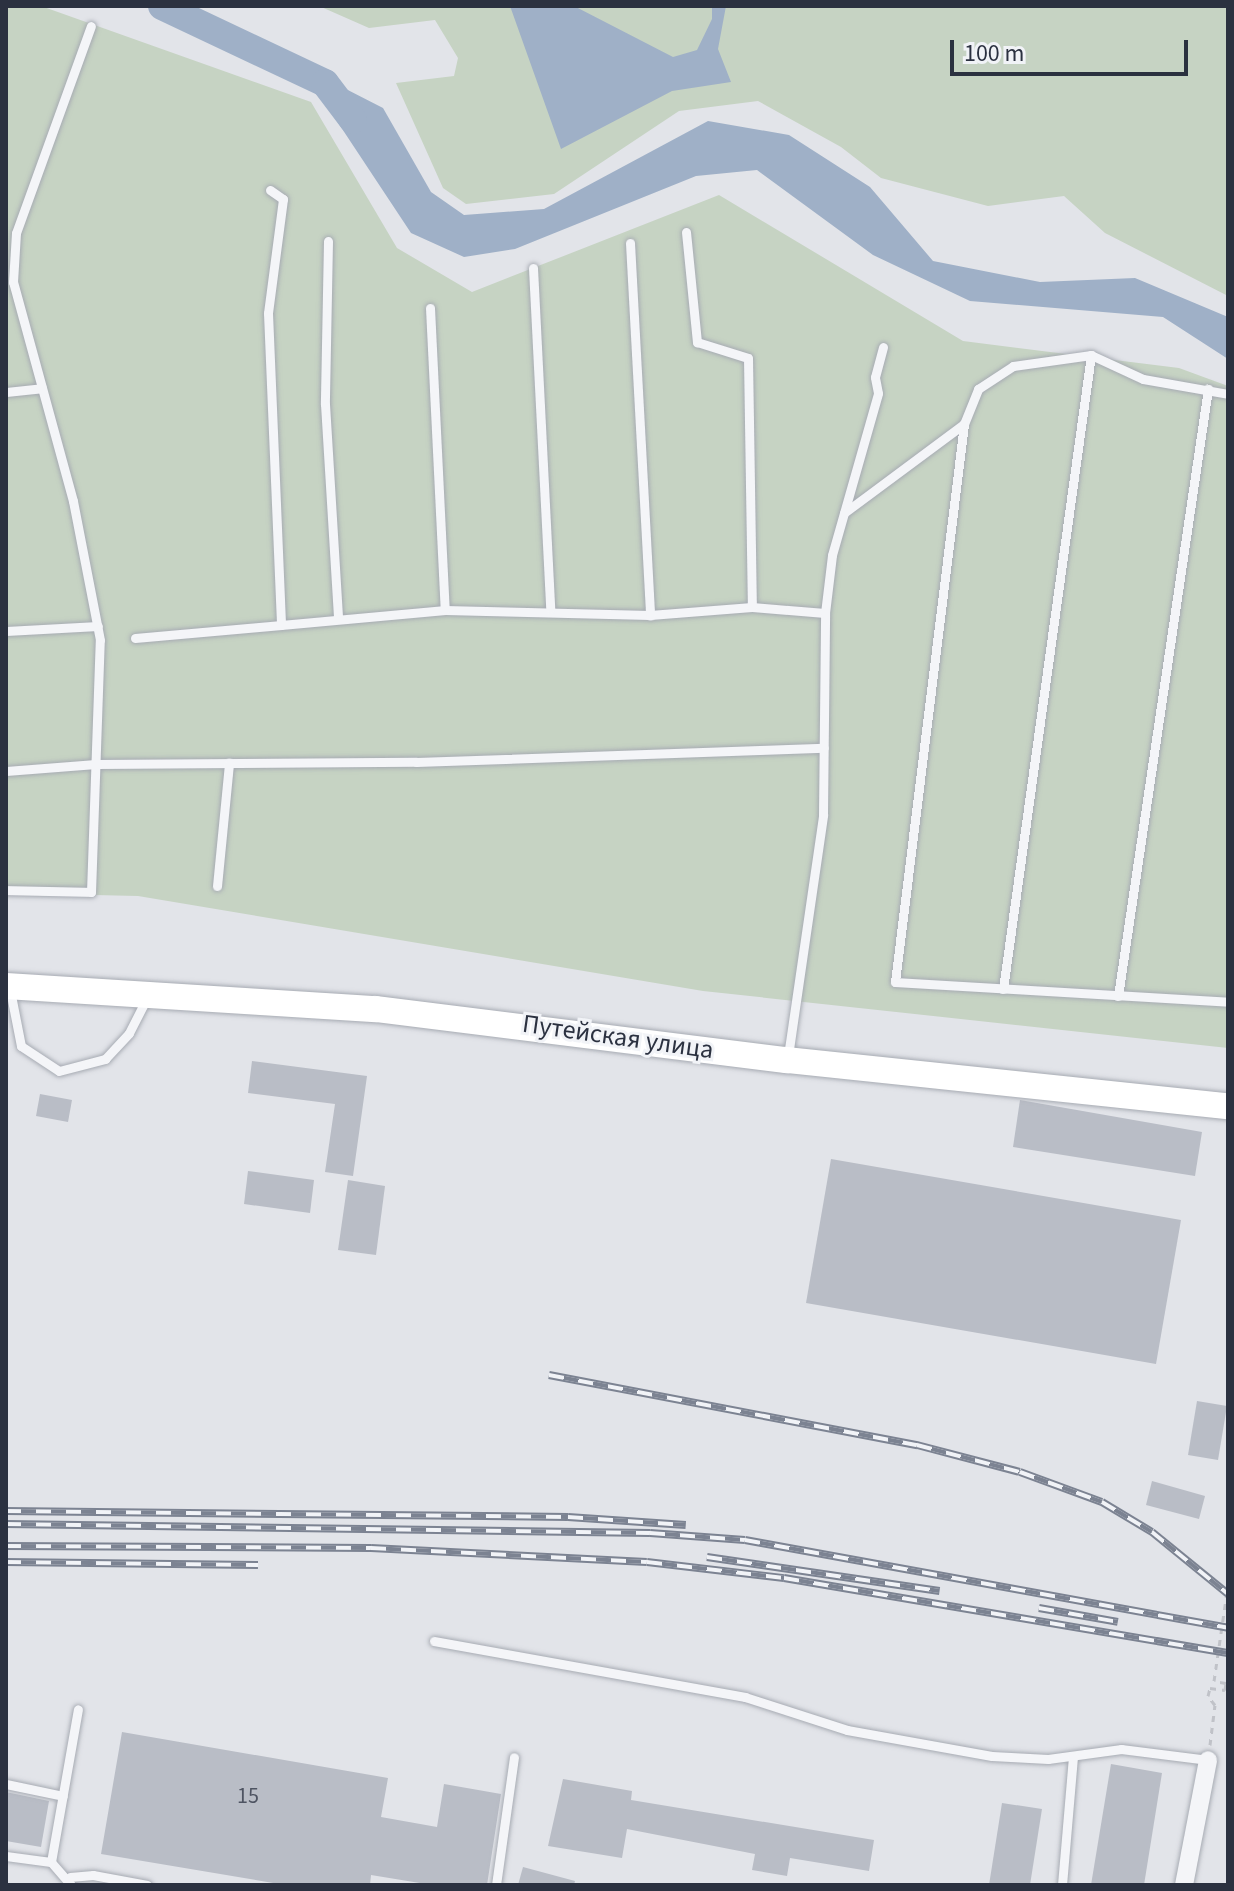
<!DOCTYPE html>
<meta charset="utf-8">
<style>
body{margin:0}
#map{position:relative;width:1234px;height:1891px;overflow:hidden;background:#e2e4e9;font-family:"Source Sans 3",sans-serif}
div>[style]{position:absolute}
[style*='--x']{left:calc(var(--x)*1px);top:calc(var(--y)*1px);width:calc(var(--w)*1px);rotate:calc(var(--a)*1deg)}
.green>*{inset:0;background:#c6d3c3}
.water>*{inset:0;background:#9fb0c7}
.river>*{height:28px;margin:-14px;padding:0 14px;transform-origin:14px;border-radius:14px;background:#9fb0c7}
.building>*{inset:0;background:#b9bdc6}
.path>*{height:3px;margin-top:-1.5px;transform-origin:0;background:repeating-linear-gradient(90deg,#c0c2c8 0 6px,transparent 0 12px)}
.roads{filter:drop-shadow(0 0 2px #a7abb3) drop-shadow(0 0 2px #a7abb3)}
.service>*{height:9px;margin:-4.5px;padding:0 4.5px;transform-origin:4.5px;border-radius:4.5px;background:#f4f5f8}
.minor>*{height:18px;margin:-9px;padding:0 9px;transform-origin:9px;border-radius:9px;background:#f4f5f8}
.secondary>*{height:26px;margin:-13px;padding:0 13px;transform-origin:13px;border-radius:13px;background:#fff}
.rail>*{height:8px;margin-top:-4px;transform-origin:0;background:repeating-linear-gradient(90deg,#f1f3f7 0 15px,#7c8392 0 30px);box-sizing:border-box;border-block:2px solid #7c8392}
span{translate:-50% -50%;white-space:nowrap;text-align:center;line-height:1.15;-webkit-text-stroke:6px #f1f3f7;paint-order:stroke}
.number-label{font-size:22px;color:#4e5462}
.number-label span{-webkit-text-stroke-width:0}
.street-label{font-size:26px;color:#2b3140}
.frame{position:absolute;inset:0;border:8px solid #2b3140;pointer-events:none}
.scale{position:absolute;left:950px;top:40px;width:238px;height:36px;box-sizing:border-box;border:4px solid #2b3140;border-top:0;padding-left:10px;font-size:24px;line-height:28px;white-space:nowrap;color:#2b3140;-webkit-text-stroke:6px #f1f3f7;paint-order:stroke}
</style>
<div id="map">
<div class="green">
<i style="clip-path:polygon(6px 6px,41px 6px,311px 102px,397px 248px,472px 292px,719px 195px,963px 341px,1179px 368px,1228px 386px,1228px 1048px,703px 991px,138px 896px,6px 893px)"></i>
<i style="clip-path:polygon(319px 6px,1228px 6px,1228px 296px,1105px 233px,1064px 196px,988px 206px,881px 178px,841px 147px,758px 101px,679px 111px,554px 194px,466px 204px,443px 188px,396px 83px,454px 76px,458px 58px,435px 20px,369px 28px)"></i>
</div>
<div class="water">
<i style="clip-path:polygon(510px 6px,574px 6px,673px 57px,697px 50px,712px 19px,712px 6px,726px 6px,718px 49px,731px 82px,672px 91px,561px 149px)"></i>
<i style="clip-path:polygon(340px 86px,383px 108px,431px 192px,464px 215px,544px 209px,708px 121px,789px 135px,870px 187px,933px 261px,1040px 282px,1135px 278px,1228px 317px,1228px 359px,1163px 317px,970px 301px,873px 255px,757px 170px,696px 176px,515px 249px,464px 257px,411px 233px,321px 97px)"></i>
</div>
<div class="river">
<i style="--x:162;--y:6;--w:180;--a:25.3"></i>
<i style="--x:325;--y:83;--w:46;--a:52.9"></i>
</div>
<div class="building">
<i style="clip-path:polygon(252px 1061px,367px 1076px,353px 1176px,325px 1172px,335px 1104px,248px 1093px)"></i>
<i style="clip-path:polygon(40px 1094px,72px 1100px,68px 1122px,36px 1116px)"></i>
<i style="clip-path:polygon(1020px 1100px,1202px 1132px,1195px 1176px,1013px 1147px)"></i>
<i style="clip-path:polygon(831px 1159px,1181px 1220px,1156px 1364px,806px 1303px)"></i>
<i style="clip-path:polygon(248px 1171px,314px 1180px,310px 1213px,244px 1204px)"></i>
<i style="clip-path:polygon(348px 1180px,385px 1186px,376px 1255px,338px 1250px)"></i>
<i style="clip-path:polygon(1197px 1401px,1227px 1406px,1218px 1460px,1188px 1455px)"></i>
<i style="clip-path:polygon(1152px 1481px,1205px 1496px,1199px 1519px,1146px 1505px)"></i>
<i style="clip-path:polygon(122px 1732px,388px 1778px,381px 1817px,437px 1827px,444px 1784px,501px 1794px,487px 1885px,432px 1885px,371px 1875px,370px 1885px,285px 1885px,101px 1854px)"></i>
<i style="clip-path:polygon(1111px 1764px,1162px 1773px,1144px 1885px,1091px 1885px)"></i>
<i style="clip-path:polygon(563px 1779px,632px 1791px,631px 1800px,874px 1840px,869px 1871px,790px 1858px,787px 1876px,752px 1870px,755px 1854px,627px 1829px,622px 1858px,548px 1846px)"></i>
<i style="clip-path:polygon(6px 1792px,49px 1801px,41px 1847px,6px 1841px)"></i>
<i style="clip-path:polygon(1002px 1803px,1042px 1809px,1030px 1885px,989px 1885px)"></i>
<i style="clip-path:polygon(523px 1867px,575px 1881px,574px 1885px,518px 1885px)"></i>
</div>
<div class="path">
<i style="--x:1210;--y:1745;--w:40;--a:-82.9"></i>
<i style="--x:1215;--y:1705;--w:11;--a:-128"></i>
<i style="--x:1208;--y:1696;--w:8;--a:-76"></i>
<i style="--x:1210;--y:1688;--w:15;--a:8"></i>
<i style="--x:1225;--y:1690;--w:7;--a:-82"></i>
<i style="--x:1226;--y:1683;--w:12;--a:-171"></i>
<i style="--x:1214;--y:1681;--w:97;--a:-81.7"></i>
</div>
<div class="roads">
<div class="service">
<i style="--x:270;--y:190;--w:16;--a:35"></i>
<i style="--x:283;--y:199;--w:115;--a:97.5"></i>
<i style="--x:268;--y:313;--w:312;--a:87.6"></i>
<i style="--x:281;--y:625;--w:165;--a:-5.2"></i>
<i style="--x:445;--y:610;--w:205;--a:1.4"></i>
<i style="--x:650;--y:615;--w:102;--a:-4.5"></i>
<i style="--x:752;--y:607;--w:73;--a:4.7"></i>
<i style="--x:686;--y:232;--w:111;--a:84.3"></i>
<i style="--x:697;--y:342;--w:53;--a:17.4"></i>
<i style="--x:748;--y:358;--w:249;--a:89.1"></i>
<i style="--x:328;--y:241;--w:163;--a:91.1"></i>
<i style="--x:325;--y:404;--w:213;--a:86.5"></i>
<i style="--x:630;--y:243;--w:373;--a:86.9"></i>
<i style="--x:533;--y:268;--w:341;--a:87.1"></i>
<i style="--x:430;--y:308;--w:302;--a:87.2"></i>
<i style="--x:6;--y:392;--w:36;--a:-6"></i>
<i style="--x:964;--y:424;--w:562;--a:97.05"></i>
<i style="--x:895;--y:982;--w:334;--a:3.4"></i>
<i style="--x:844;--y:513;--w:149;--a:-36.6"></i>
<i style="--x:964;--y:424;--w:38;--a:-68"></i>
<i style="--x:978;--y:389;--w:42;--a:-33.3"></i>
<i style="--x:1013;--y:366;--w:79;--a:-8"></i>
<i style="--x:1091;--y:355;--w:57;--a:24.8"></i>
<i style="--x:1143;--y:379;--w:86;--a:10"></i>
<i style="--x:6;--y:631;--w:92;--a:-3.1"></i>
<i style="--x:135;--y:638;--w:147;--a:-5.1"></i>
<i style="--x:6;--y:771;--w:90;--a:-4.4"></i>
<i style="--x:96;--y:764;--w:320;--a:-0.4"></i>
<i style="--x:416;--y:762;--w:408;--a:-2"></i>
<i style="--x:217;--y:886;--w:124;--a:-84.4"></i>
<i style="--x:6;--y:890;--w:85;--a:1.3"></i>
<i style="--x:91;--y:892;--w:252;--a:-88"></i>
<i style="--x:100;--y:640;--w:142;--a:-101"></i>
<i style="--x:73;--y:501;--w:227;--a:-105.3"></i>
<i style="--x:13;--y:282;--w:49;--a:-86.5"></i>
<i style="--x:16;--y:233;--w:220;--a:-70.1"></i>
<i style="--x:1003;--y:989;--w:640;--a:-82.1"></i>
<i style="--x:10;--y:990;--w:57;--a:78.9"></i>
<i style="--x:21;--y:1046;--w:45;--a:33.3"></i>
<i style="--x:59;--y:1071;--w:48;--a:-14.6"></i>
<i style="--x:105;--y:1059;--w:35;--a:-47"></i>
<i style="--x:129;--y:1033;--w:39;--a:-63"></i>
<i style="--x:1118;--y:996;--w:614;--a:-81.57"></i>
<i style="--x:788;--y:1056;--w:244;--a:-81.7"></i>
<i style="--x:823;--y:815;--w:202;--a:-89.4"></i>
<i style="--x:825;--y:613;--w:58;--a:-83.1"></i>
<i style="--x:832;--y:555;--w:168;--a:-74.1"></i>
<i style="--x:878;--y:393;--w:16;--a:-101"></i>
<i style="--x:875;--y:377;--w:31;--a:-75"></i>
<i style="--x:434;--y:1641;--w:316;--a:10.2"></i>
<i style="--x:745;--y:1697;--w:107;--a:17.9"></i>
<i style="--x:847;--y:1730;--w:147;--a:10.2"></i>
<i style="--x:992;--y:1756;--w:56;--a:3.1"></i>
<i style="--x:1048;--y:1759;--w:74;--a:-7.8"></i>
<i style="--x:1121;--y:1749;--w:88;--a:7.2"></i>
<i style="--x:6;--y:1784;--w:58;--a:11.9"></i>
<i style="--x:6;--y:1856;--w:45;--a:7.6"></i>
<i style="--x:70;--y:1877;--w:23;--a:-5"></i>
<i style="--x:93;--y:1875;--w:55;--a:10.5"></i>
<i style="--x:71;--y:1885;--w:30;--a:-131"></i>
<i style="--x:51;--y:1862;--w:155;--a:-80"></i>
<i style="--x:496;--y:1885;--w:129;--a:-82"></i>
<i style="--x:1062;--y:1885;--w:129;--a:-85.1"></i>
</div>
<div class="minor">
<i style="--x:1184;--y:1885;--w:127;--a:-79.1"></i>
</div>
<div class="secondary">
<i style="--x:6;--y:986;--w:371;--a:3.6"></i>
<i style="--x:376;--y:1009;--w:414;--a:7.1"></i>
<i style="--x:787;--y:1060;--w:443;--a:6"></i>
</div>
</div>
<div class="rail">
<i style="--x:549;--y:1375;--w:375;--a:10.8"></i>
<i style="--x:917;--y:1445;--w:106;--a:14.7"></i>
<i style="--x:1020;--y:1472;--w:87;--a:20.1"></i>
<i style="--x:1102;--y:1502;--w:58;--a:31"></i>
<i style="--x:1152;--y:1532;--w:98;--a:39.2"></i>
<i style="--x:6;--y:1511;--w:562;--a:0.61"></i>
<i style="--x:568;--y:1517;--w:118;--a:3.9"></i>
<i style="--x:6;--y:1524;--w:644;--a:0.8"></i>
<i style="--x:650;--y:1533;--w:95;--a:4.2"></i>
<i style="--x:745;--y:1540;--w:491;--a:10.3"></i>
<i style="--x:6;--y:1546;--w:365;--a:0.3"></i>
<i style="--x:371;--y:1548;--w:276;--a:2.9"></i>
<i style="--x:647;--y:1562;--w:138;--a:6.7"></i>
<i style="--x:784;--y:1578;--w:450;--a:9.6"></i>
<i style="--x:707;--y:1557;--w:235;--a:8.3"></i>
<i style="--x:6;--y:1562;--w:252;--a:0.7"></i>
<i style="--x:1039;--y:1608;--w:80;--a:10"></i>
</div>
<div class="number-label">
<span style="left:248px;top:1797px">15</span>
</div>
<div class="street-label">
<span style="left:618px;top:1037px;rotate:8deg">Путейская улица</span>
</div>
<div class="frame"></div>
<div class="scale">100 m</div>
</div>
